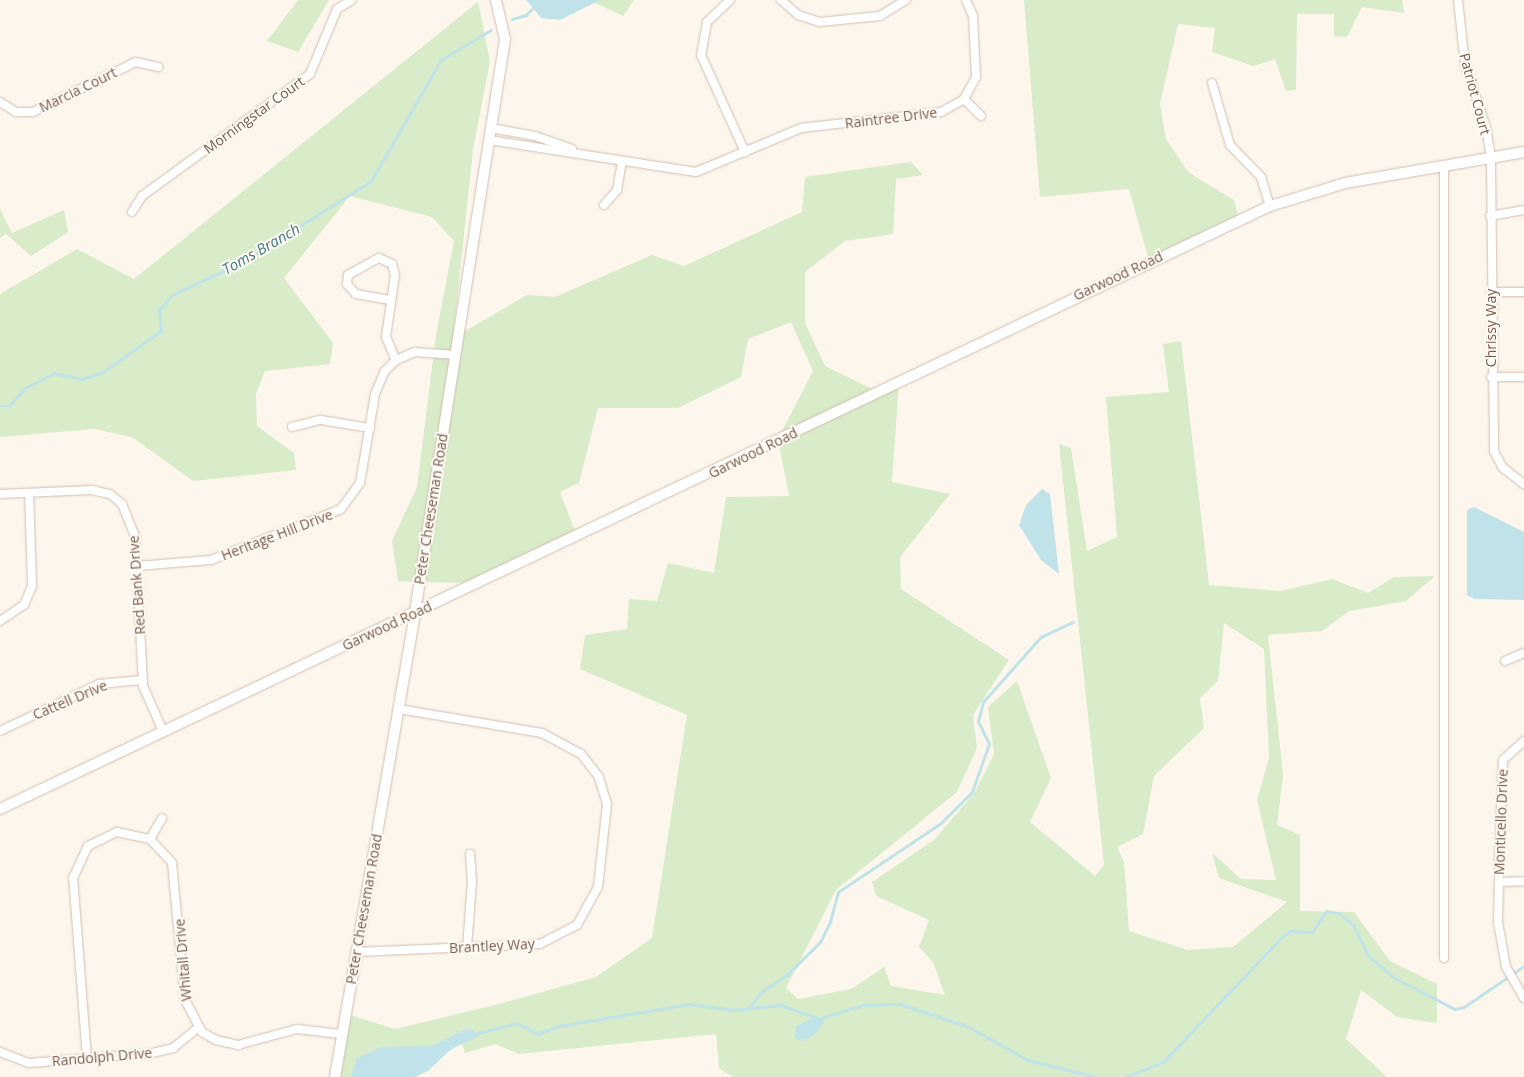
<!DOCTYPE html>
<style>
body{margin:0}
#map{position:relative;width:1524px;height:1077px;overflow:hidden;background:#fdf6ec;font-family:"Open Sans",sans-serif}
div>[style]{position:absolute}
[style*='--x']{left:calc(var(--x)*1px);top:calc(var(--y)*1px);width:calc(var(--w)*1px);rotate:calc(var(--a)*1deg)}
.green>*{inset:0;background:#d8ecc9}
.water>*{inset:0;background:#bfe3e8}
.stream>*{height:2.5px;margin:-1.25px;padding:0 1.25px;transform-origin:1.25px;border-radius:1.25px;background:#bfe3e8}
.roads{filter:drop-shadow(0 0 1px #d1beb0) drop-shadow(0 0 1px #d1beb0)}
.minor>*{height:8px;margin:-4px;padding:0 4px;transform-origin:4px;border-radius:4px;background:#fff}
.tertiary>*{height:10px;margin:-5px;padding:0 5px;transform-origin:5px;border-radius:5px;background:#fff}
span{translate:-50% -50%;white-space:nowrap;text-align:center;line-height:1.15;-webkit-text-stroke:4px #fffaf3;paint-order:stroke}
.street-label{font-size:14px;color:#7a5c4d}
.water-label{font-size:15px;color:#437c86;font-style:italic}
</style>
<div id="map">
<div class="green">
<i style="clip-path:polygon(298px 0,329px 0,298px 52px,267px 41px)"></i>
<i style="clip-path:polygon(589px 0,634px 0,623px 16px)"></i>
<i style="clip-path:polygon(1024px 0,1402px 0,1404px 13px,1362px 7px,1347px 37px,1334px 36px,1334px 14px,1297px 14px,1296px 90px,1286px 91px,1275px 59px,1253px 66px,1212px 52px,1215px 28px,1178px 24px,1160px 104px,1166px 139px,1188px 172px,1234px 200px,1240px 223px,1150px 264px,1129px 189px,1040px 197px)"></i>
<i style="clip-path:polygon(evenodd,478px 2px,490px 61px,473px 150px,453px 338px,527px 295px,555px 297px,652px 255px,684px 266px,802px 212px,805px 177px,911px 162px,923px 175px,896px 179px,893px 234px,845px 241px,805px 272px,805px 323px,825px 366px,876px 391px,899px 382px,892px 482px,950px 494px,900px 557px,901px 589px,1009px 660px,973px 715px,977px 748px,957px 792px,836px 890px,786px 988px,798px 999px,851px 989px,884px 967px,891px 986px,945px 995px,933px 962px,919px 947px,929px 920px,876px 896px,872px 882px,934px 840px,975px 792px,994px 754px,988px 707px,1017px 681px,1051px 778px,1030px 822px,1095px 876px,1104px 865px,1059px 444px,1071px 448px,1087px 551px,1117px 537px,1106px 397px,1169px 392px,1163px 344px,1181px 341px,1209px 585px,1281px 591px,1332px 579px,1368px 593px,1394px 577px,1435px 576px,1406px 601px,1349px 611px,1322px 631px,1268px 635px,1283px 775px,1277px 825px,1300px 835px,1300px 911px,1354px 912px,1390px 961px,1437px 984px,1437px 1023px,1397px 1017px,1361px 990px,1346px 1039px,1387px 1077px,733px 1077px,719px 1068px,716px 1034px,519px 1054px,495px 1044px,465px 1053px,462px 1043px,408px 1077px,341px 1077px,350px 1015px,395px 1029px,499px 1004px,596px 977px,652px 938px,687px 715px,580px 669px,585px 635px,627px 629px,629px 599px,657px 601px,668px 563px,714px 573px,726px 497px,789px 496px,778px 439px,813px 371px,791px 322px,748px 339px,741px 377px,678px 408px,598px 408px,579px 483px,560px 492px,578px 539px,479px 583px,413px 582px,398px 581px,392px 541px,417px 487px,436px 335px,454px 241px,432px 217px,350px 196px,284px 278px,333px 343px,330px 364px,265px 371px,256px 394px,257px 426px,294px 453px,296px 470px,193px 481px,132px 437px,94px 429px,0 437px,0 294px,77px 249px,134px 279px,478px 2px,1224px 623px,1264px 649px,1269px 758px,1257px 800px,1276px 880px,1241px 879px,1212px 853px,1219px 878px,1287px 902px,1233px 947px,1188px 950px,1129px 931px,1124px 862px,1117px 847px,1143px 834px,1154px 776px,1204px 728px,1200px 698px,1218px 681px,1224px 623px)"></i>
<i style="clip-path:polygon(0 209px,12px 233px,64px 210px,68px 232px,31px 256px,6px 234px,0 238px)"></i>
</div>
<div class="water">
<i style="clip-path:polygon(526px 0,600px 0,560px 20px,541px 18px)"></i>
<i style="clip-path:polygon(1042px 489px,1050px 494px,1059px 574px,1041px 560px,1019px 525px,1026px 505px)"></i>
<i style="clip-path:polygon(1474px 507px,1524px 532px,1524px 600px,1475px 599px,1467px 595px,1467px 510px)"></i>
<i style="clip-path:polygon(816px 1017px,824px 1022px,815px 1034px,803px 1041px,795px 1039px,796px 1026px)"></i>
<i style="clip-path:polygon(466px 1029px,473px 1030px,478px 1037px,451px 1049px,428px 1071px,415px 1077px,351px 1077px,356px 1059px,381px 1047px,431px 1046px)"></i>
</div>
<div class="stream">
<i style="--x:512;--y:19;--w:15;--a:-16"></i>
<i style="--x:526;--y:15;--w:11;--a:-45"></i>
<i style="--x:0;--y:406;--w:9;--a:0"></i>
<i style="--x:9;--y:406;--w:24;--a:-48"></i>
<i style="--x:25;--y:388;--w:33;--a:-27"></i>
<i style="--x:54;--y:373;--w:29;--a:12"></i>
<i style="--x:82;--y:379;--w:22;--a:-18"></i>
<i style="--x:103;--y:372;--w:71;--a:-35.3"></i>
<i style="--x:161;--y:331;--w:21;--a:-95"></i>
<i style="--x:159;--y:310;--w:20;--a:-49"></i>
<i style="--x:172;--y:295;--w:78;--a:-24.9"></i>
<i style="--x:243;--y:262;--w:151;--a:-32.3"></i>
<i style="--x:371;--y:181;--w:140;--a:-60"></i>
<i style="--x:441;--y:60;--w:58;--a:-31"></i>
<i style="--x:749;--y:1008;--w:20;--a:-53"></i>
<i style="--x:761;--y:992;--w:31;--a:-33"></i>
<i style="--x:787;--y:975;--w:47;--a:-45"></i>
<i style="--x:820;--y:942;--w:22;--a:-63"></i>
<i style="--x:830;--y:922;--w:31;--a:-75"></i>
<i style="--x:838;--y:892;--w:124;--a:-33.8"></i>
<i style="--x:941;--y:823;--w:44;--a:-45"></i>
<i style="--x:972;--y:792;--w:51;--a:-70.5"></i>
<i style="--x:989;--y:744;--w:25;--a:-116"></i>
<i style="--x:978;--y:721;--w:20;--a:-75"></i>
<i style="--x:983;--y:702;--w:87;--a:-48.3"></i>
<i style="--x:1041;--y:637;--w:35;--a:-25"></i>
<i style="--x:475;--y:1034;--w:43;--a:-14.7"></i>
<i style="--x:517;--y:1023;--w:24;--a:28"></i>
<i style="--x:538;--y:1034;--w:22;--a:-21"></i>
<i style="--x:559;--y:1026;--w:132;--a:-9.6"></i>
<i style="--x:689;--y:1004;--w:45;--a:7.6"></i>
<i style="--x:734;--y:1010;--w:47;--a:-6.1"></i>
<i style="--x:781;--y:1005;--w:40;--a:20.2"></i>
<i style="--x:819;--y:1019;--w:46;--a:-17.7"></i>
<i style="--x:863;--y:1005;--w:37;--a:-2"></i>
<i style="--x:900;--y:1004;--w:71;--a:18.2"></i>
<i style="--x:967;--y:1026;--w:70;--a:29.1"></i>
<i style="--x:1028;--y:1060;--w:70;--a:14"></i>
<i style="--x:1125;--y:1077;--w:41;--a:-21.5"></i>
<i style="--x:1163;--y:1062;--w:173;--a:-46.4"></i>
<i style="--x:1282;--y:937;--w:10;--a:-37"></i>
<i style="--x:1290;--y:931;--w:22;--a:3"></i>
<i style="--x:1312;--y:932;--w:25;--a:-56"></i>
<i style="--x:1326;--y:911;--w:13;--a:9"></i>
<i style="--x:1339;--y:913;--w:19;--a:39"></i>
<i style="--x:1354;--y:925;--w:33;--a:65"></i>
<i style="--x:1368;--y:955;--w:33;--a:41"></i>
<i style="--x:1393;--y:977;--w:70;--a:27.3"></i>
<i style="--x:1455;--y:1009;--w:9;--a:-13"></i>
<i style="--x:1464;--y:1007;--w:73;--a:-34.3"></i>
</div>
<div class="roads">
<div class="minor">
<i style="--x:730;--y:0;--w:32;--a:136"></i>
<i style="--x:707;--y:22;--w:34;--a:100"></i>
<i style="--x:701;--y:55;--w:107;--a:65.6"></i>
<i style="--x:781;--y:0;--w:23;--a:41"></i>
<i style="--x:798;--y:15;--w:23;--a:18"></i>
<i style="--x:820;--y:22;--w:60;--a:-5.7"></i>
<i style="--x:880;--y:16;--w:31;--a:-32"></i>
<i style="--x:1458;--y:0;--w:64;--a:83.8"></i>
<i style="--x:1465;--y:64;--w:66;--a:71.6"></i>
<i style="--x:1486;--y:127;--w:31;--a:81"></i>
<i style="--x:1491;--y:158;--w:293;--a:89.4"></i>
<i style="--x:1494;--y:451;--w:18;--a:63"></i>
<i style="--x:1502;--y:467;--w:28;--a:38"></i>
<i style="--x:1212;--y:83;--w:65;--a:73.8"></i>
<i style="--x:1230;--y:145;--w:45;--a:45.9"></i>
<i style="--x:1261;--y:177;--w:30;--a:73"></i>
<i style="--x:964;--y:99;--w:24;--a:45"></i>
<i style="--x:0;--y:102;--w:19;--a:32"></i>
<i style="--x:16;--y:112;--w:17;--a:0"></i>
<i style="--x:33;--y:112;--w:114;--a:-25.9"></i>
<i style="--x:136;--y:62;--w:23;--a:13"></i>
<i style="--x:491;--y:128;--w:45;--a:10.3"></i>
<i style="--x:535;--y:136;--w:39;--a:19"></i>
<i style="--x:489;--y:140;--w:209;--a:8.8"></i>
<i style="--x:696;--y:172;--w:114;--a:-22.7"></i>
<i style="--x:801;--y:128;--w:141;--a:-6.5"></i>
<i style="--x:941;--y:112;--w:26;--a:-29"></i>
<i style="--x:964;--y:99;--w:25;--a:-61"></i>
<i style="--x:976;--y:77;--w:61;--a:-92.8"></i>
<i style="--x:973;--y:16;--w:17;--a:-114"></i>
<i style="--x:604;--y:205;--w:20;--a:-49"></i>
<i style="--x:617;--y:190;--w:29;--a:-80"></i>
<i style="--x:132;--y:212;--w:19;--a:-58"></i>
<i style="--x:142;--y:196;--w:208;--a:-36"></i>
<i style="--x:310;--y:74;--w:70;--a:-67.4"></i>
<i style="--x:337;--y:9;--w:17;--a:-31"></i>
<i style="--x:1490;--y:216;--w:35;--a:-10"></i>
<i style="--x:1491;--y:292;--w:33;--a:0"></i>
<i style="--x:390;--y:300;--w:35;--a:-170"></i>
<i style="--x:356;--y:294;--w:13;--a:-132"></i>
<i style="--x:347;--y:284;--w:9;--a:-84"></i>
<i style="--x:348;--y:275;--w:35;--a:-29"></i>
<i style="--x:379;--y:258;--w:14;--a:25"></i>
<i style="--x:392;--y:264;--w:11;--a:75"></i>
<i style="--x:395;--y:275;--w:63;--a:98.3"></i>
<i style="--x:386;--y:337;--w:25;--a:67"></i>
<i style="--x:1491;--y:377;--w:33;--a:0"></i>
<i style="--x:292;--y:427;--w:30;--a:-14"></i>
<i style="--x:321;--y:420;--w:50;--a:9.3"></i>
<i style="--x:0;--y:494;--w:92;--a:-2.5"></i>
<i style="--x:92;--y:490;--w:18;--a:13"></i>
<i style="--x:110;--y:494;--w:16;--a:40"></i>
<i style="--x:122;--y:504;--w:35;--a:68"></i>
<i style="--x:135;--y:536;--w:150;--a:86.9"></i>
<i style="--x:143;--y:686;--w:49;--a:66"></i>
<i style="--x:137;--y:566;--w:74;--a:-4.6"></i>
<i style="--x:211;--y:560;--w:140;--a:-21.4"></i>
<i style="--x:341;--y:509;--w:32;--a:-54"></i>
<i style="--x:360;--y:483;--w:90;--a:-80.4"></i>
<i style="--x:375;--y:394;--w:25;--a:-67"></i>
<i style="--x:385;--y:371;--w:16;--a:-45"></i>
<i style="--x:396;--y:360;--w:21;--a:-23"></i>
<i style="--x:415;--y:352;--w:41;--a:4.2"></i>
<i style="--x:0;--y:621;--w:29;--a:-34"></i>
<i style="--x:24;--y:605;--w:21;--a:-67"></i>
<i style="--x:32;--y:586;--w:93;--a:-91.8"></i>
<i style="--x:1505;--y:661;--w:21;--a:-23"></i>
<i style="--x:0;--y:731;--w:110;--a:-25.4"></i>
<i style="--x:99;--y:684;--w:43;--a:-5.3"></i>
<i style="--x:1524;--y:741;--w:28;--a:138"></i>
<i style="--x:1503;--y:760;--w:104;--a:92.2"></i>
<i style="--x:1499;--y:864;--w:18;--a:90"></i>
<i style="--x:1499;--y:882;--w:25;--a:-2"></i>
<i style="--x:150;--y:839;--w:24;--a:-60"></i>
<i style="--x:1499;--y:882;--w:40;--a:91.4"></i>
<i style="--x:1498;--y:922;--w:46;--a:79.9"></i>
<i style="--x:1506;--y:967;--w:36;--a:60"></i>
<i style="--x:467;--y:948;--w:66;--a:-85.7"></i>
<i style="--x:472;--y:882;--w:28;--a:-94"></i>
<i style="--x:357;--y:952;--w:183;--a:-2.5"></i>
<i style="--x:540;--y:944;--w:42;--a:-27.2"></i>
<i style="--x:577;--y:925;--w:43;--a:-61.1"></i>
<i style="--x:598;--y:887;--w:83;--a:-83.8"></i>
<i style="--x:607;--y:804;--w:28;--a:-107"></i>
<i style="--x:599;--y:777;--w:29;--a:-128"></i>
<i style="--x:581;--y:754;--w:44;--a:-151.7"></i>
<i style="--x:542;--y:733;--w:145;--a:-170.5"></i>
<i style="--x:1444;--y:958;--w:792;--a:-90"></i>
<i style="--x:0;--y:1052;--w:31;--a:21"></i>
<i style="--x:29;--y:1063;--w:123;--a:-4.6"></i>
<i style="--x:152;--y:1053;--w:22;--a:-13"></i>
<i style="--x:173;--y:1048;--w:32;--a:-39"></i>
<i style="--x:87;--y:1058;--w:181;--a:-94.4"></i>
<i style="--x:73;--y:878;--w:35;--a:-65"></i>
<i style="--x:88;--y:846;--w:32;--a:-26"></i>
<i style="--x:117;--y:832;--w:34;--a:12"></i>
<i style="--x:150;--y:839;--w:33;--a:47"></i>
<i style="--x:172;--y:863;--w:138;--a:84.6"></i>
<i style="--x:185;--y:1000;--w:36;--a:62"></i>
<i style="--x:202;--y:1032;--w:16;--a:30"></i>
<i style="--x:216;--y:1040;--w:23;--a:13"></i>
<i style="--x:238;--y:1045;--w:61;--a:-15.2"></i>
<i style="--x:297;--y:1029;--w:44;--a:6.5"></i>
</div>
<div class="tertiary">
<i style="--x:0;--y:809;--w:1406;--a:-25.4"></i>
<i style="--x:1270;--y:206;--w:78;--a:-17"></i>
<i style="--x:1345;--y:183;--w:182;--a:-9.8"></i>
<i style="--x:335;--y:1077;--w:472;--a:-80.2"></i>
<i style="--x:415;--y:612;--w:580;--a:-81.07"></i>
<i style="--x:505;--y:39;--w:40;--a:-103"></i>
</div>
</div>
<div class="street-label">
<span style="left:78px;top:90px;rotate:-26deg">Marcia Court</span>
<span style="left:1475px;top:94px;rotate:75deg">Patriot Court</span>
<span style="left:254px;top:115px;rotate:-36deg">Morningstar Court</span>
<span style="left:891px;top:118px;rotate:-7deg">Raintree Drive</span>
<span style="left:1118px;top:276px;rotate:-25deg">Garwood Road</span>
<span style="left:1491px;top:328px;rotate:-90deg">Chrissy Way</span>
<span style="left:753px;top:453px;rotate:-26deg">Garwood Road</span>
<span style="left:431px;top:509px;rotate:-81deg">Peter Cheeseman Road</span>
<span style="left:277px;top:535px;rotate:-21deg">Heritage Hill Drive</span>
<span style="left:137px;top:585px;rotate:-94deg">Red Bank Drive</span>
<span style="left:387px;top:626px;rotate:-25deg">Garwood Road</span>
<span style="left:70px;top:700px;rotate:-23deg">Cattell Drive</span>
<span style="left:1501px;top:822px;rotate:-88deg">Monticello Drive</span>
<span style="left:364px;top:909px;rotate:-80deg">Peter Cheeseman Road</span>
<span style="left:492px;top:946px;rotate:-3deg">Brantley Way</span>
<span style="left:183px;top:960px;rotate:-95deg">Whitall Drive</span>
<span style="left:102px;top:1057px;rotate:-5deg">Randolph Drive</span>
</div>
<div class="water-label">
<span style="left:261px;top:249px;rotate:-30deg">Toms Branch</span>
</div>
</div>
